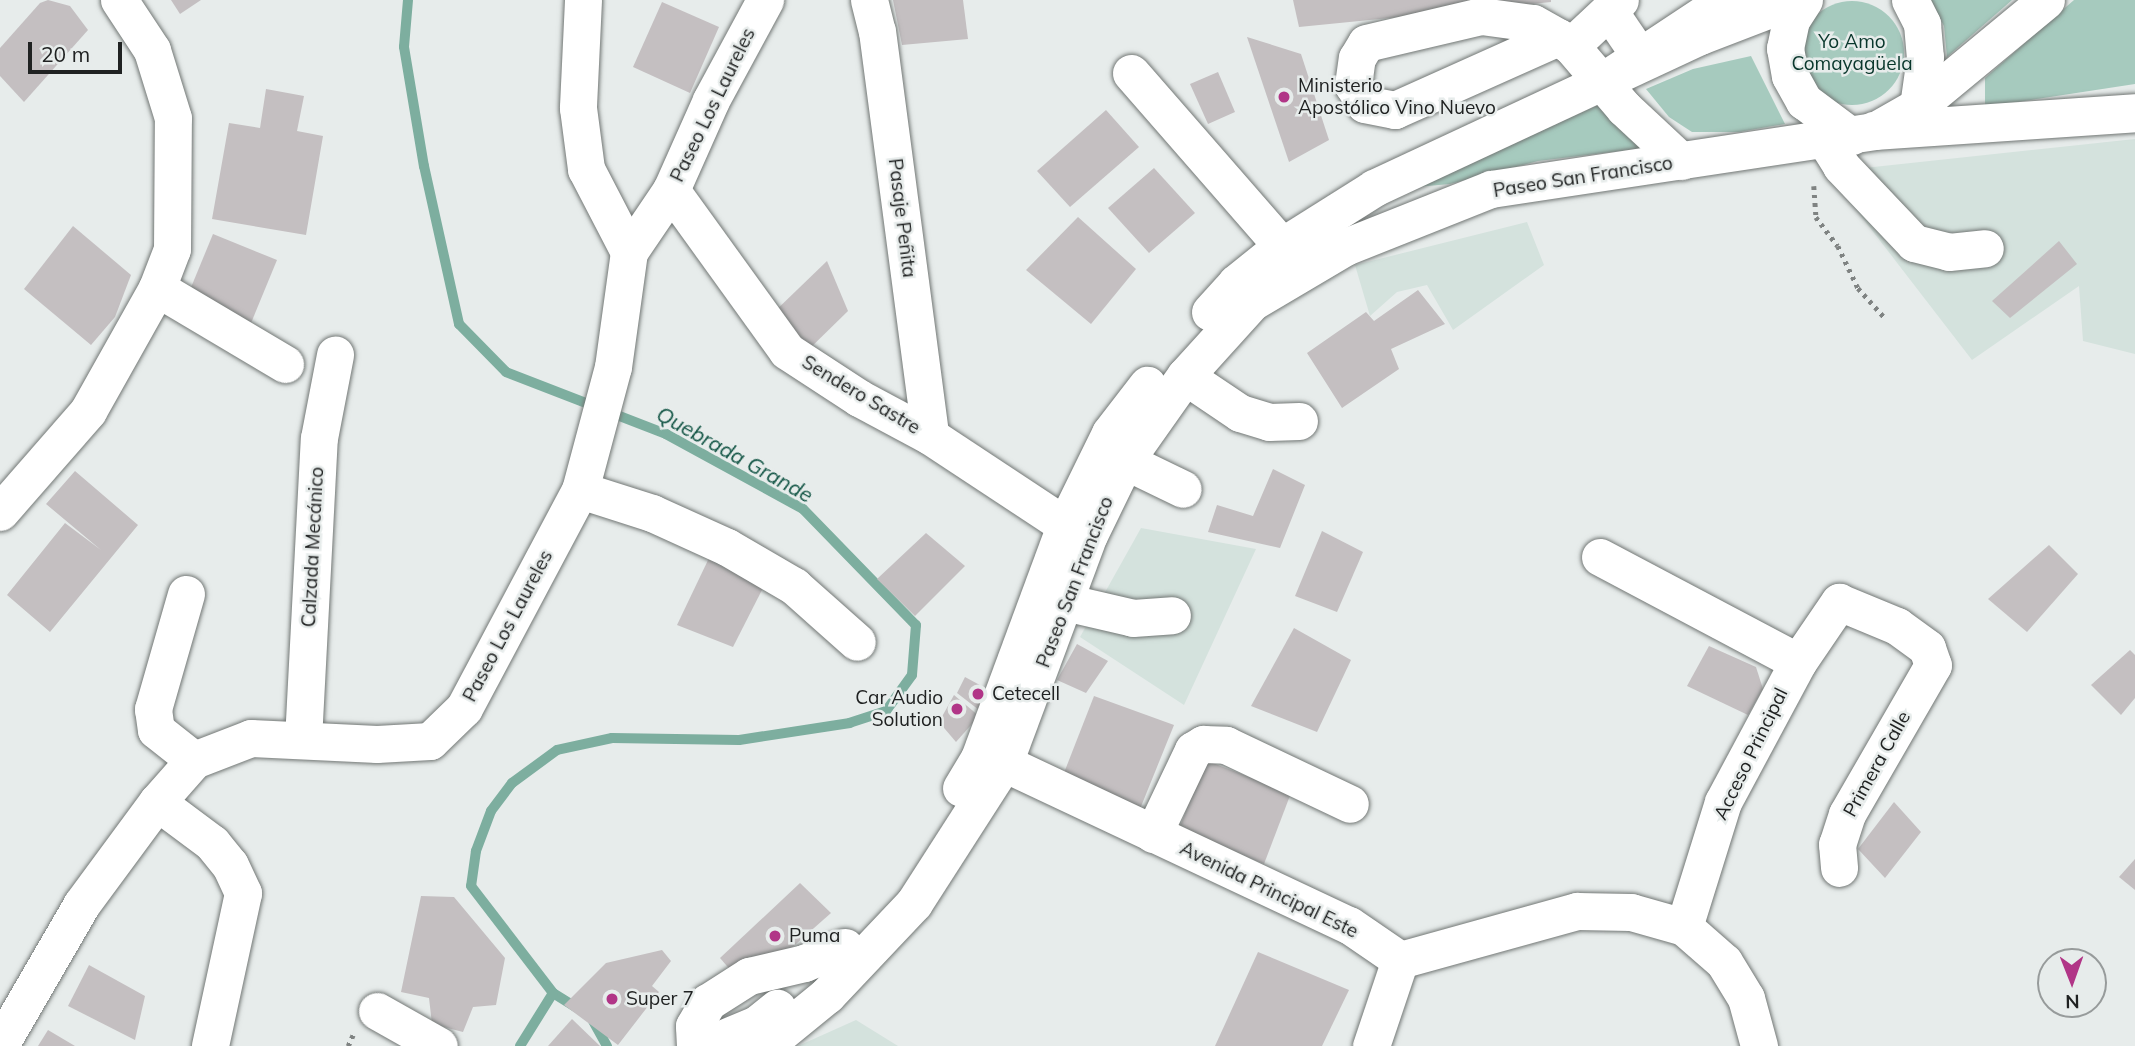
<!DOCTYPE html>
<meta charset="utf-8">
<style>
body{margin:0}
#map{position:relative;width:2135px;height:1046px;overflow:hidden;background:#e7eceb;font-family:Mulish,sans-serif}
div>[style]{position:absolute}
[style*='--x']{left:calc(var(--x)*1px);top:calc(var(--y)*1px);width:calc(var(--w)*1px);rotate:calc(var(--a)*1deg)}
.built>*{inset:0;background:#d4e2dd}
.green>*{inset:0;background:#a6cabe}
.round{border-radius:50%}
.stream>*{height:10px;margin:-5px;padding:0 5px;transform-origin:5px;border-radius:5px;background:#7dae9f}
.building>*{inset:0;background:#c4bfc1}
.path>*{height:4.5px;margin-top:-2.25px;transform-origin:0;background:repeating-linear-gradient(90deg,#7f8382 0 3.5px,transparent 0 8.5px)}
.roads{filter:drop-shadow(0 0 2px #727775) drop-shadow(0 0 2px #727775)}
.minor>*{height:37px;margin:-18.5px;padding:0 18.5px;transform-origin:18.5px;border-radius:18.5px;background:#fff}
.highway>*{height:38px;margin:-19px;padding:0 19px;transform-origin:19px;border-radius:19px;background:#fff}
.dots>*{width:19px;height:19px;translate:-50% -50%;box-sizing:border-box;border:4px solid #e7eceb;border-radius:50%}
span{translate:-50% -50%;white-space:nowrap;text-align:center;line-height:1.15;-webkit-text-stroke:5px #e7eceb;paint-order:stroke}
.park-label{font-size:19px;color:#09372c}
.poi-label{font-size:19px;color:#202222}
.left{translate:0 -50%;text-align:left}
.right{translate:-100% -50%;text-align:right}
.street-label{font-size:19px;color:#202222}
.water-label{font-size:21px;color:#115444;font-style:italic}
.north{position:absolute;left:2037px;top:948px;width:70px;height:70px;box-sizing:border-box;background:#e7eceb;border:2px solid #979b9b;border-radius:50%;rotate:179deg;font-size:19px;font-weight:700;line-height:28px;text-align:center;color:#202222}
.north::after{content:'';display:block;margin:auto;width:24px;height:32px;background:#b13587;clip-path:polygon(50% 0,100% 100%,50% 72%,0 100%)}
.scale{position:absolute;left:28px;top:42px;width:94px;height:32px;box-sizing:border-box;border:4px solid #202222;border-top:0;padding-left:9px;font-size:21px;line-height:24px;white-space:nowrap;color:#202222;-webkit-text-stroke:5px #e7eceb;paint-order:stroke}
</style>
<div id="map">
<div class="built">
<i style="clip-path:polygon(2135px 139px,2135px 354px,2083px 341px,2079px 286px,1972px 360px,1827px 172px)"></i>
<i style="clip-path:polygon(1527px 222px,1544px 265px,1453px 330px,1427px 285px,1397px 292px,1370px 316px,1355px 265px)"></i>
<i style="clip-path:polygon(1141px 528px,1256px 549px,1184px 705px,1080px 637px)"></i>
<i style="clip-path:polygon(856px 1020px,898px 1046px,798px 1046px)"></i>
</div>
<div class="green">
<i style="clip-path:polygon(1930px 0,2012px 0,1947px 57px,1944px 26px)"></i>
<i style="clip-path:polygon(2074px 0,2135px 0,2135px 84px,1985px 107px,1985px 78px)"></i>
<i class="round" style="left:1800px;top:1px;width:104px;height:104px"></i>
<i style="clip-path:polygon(1751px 56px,1785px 124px,1739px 132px,1692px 132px,1669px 117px,1646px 89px,1693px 69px)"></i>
<i style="clip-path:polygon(1605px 102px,1645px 148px,1538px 161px,1450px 184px,1416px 187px)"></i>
</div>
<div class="stream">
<i style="--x:408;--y:0;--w:47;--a:94.9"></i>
<i style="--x:404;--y:47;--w:121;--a:80.5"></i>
<i style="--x:424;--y:166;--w:162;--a:77.5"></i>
<i style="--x:459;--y:324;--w:67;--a:45.6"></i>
<i style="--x:506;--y:372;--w:172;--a:21.2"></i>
<i style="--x:666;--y:434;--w:156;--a:28.7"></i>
<i style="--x:803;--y:509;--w:162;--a:45.8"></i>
<i style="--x:916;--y:625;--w:50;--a:94.6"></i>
<i style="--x:912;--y:675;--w:44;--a:125.8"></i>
<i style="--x:886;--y:711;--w:38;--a:162"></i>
<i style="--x:850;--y:723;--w:112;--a:171.3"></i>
<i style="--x:739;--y:740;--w:127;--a:-179.1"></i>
<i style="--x:612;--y:738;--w:56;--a:167.7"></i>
<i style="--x:557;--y:750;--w:56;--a:143.7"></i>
<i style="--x:512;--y:783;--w:35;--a:127"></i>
<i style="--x:491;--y:811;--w:43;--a:110.6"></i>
<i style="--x:476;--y:851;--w:35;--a:98"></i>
<i style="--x:471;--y:886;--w:135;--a:52.5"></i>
<i style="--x:553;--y:993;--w:28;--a:32"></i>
<i style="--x:592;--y:1019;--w:31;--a:61"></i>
<i style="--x:520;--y:1046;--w:62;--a:-58.1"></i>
</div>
<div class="building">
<i style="clip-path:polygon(48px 0,70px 6px,88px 30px,24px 102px,0 76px,0 48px,40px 3px)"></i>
<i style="clip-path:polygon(171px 0,201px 0,180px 14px)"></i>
<i style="clip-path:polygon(893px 0,963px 0,968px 39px,902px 45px)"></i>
<i style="clip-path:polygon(1293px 0,1551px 0,1551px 2px,1299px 27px)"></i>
<i style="clip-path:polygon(662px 2px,719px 27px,690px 93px,633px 67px)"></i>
<i style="clip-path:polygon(1247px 37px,1301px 54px,1329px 140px,1289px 162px)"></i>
<i style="clip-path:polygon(1218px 72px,1235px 112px,1208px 124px,1190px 84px)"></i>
<i style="clip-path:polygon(266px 89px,304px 96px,297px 131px,323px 136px,306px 235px,212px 219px,229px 123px,260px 128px)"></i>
<i style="clip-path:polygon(1106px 110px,1139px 147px,1070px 207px,1037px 171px)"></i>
<i style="clip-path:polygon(1154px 168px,1195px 213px,1149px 253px,1108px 208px)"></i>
<i style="clip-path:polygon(1078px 217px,1136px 269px,1091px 324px,1026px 270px)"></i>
<i style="clip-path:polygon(73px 226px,131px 275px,115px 317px,91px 345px,24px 289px)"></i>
<i style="clip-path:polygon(213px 234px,277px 260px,249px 328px,185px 302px)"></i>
<i style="clip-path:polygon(2059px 241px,2077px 264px,2010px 318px,1992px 301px)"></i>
<i style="clip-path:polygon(827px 261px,848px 311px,802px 356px,770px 316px)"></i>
<i style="clip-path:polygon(1418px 290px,1445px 324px,1391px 349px,1399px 369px,1342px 408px,1307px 353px,1366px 312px,1374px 321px)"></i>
<i style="clip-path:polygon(1273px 469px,1305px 485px,1280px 548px,1208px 532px,1217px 505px,1253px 516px)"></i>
<i style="clip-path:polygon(75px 471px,138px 525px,50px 632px,7px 595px,65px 523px,101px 550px,46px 504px)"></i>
<i style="clip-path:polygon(1322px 531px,1363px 552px,1337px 612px,1295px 596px)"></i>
<i style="clip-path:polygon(926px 533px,965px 566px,915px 616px,877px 579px)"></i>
<i style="clip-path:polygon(2049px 545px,2078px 574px,2027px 632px,1988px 599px)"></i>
<i style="clip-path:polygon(709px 558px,766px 582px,733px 647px,677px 625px)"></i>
<i style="clip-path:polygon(1294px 628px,1351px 660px,1317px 732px,1251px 706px)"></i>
<i style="clip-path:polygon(1077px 644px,1108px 661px,1086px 693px,1057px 680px)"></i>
<i style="clip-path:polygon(1709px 646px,1756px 667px,1763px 689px,1748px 715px,1687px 686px)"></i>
<i style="clip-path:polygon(2130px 650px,2135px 655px,2135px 698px,2121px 715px,2091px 685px)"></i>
<i style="clip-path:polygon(965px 677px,989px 690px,979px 710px,957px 693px)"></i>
<i style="clip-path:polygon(954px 695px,979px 716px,956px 742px,939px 722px)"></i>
<i style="clip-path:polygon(1094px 696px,1174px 725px,1140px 809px,1062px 778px)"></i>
<i style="clip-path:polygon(1205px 760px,1291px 793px,1264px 864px,1179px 829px)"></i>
<i style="clip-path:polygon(1894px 802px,1921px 832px,1885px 878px,1858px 849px)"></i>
<i style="clip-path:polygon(2135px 859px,2135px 890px,2119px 877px)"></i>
<i style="clip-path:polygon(800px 883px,831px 913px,746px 988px,720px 958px)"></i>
<i style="clip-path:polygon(421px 896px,454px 897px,505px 958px,496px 1005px,473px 1007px,463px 1032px,432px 1024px,429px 998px,401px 992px)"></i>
<i style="clip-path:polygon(662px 950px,671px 961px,652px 986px,659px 992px,618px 1045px,564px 1005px,606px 963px)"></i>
<i style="clip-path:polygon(1258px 952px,1349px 990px,1322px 1046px,1215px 1046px)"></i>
<i style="clip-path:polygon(89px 965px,145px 996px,135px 1040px,68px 1006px)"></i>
<i style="clip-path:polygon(572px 1019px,600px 1046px,548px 1046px)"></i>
<i style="clip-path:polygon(48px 1030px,75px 1046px,38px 1046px)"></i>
</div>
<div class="path">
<i style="--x:1814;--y:186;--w:31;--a:86"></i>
<i style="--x:1816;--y:217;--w:36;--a:53"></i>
<i style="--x:1838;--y:246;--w:47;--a:64.5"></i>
<i style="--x:1858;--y:288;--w:39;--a:48"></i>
<i style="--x:348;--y:1046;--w:12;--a:-66"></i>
</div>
<div class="roads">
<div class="minor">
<i style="--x:583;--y:0;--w:108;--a:92.7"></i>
<i style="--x:578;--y:108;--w:62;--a:82.5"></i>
<i style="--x:586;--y:169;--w:93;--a:62.6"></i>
<i style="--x:869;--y:0;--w:32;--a:76"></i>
<i style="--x:877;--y:31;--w:408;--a:82.5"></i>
<i style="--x:1804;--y:0;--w:24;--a:123"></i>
<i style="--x:1791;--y:20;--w:29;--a:102"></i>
<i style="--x:1785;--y:48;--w:28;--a:80"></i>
<i style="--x:1790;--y:76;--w:29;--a:61"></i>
<i style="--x:1804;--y:101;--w:59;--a:36.7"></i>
<i style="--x:1910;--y:0;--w:27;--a:63"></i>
<i style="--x:1922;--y:24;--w:33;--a:85"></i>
<i style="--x:1925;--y:57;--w:49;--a:98.1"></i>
<i style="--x:1609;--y:11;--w:57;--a:55.8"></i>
<i style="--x:1558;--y:37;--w:179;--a:155.9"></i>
<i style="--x:1395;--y:110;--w:31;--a:-169"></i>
<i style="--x:1365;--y:104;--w:22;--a:-122"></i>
<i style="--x:1353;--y:85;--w:27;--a:-82"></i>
<i style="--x:1357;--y:58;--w:17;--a:-59"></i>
<i style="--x:1366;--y:43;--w:118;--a:-13.2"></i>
<i style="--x:1481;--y:16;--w:52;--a:7.7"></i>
<i style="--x:1533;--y:23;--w:29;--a:29"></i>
<i style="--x:1558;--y:37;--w:16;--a:35"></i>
<i style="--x:1571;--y:46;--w:82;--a:49.5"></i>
<i style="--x:1624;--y:108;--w:78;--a:42.9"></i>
<i style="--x:1571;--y:46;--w:67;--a:-43.2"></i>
<i style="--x:1131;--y:73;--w:230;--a:48.9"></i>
<i style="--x:1825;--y:140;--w:31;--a:58"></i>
<i style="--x:1841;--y:166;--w:106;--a:46.5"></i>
<i style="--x:1914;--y:243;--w:36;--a:14"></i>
<i style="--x:1949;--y:252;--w:36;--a:-6"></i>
<i style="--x:671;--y:190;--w:198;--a:54.2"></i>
<i style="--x:787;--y:351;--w:86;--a:33.1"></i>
<i style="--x:859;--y:398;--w:81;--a:28.2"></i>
<i style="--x:930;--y:436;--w:162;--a:33.4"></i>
<i style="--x:157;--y:288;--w:149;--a:30.7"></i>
<i style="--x:1210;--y:312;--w:39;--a:-48"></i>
<i style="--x:1236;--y:283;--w:59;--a:-38.8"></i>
<i style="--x:1282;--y:246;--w:109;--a:-32.2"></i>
<i style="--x:1374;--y:188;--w:360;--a:-25"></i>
<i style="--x:1700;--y:36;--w:101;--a:-21"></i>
<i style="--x:1185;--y:376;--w:66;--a:33.9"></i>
<i style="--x:1240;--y:413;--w:30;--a:17"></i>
<i style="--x:1269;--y:422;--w:30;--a:-2"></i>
<i style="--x:1125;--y:461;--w:64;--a:25.8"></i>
<i style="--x:580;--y:490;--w:76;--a:17.7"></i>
<i style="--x:652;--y:513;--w:82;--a:24.4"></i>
<i style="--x:727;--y:547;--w:78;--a:30.2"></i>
<i style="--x:794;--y:586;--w:84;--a:41.6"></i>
<i style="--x:0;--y:512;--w:134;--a:-48.9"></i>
<i style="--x:88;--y:411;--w:141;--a:-60.7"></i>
<i style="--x:157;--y:288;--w:42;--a:-69"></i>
<i style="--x:172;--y:249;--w:131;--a:-89.6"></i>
<i style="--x:173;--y:118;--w:71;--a:-107.2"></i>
<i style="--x:152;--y:50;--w:60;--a:-123.4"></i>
<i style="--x:1600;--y:557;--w:224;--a:27.9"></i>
<i style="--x:1798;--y:662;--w:73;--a:-55.7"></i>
<i style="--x:1839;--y:602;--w:63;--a:22.5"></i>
<i style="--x:1897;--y:626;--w:37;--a:36"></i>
<i style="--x:1927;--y:648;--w:18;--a:71"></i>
<i style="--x:1933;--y:665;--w:172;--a:120"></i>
<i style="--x:1847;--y:814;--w:32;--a:108"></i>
<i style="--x:1837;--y:844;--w:24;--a:85"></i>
<i style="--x:186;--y:594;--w:120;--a:106"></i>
<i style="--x:153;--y:709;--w:21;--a:82"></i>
<i style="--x:156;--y:730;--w:48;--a:38.3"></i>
<i style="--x:1043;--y:597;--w:92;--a:13.1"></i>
<i style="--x:1133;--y:618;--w:39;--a:-4"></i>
<i style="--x:303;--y:740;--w:302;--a:-87"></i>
<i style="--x:319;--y:438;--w:85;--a:-79.1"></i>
<i style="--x:1004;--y:763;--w:381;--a:25.2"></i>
<i style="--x:1349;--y:925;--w:62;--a:34.5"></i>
<i style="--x:1400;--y:960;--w:184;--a:-15.5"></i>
<i style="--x:1577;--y:911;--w:54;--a:1.1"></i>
<i style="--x:1631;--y:912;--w:55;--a:15.8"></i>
<i style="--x:1684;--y:927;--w:53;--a:41.2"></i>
<i style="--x:1724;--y:962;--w:42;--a:58.6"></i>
<i style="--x:1746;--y:998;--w:50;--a:74.8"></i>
<i style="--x:961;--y:788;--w:35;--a:-59"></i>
<i style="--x:979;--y:758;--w:248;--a:-69.7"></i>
<i style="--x:1065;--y:525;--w:102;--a:-63.9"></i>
<i style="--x:1110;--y:433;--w:61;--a:-52.4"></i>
<i style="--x:157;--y:802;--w:69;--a:36.7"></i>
<i style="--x:212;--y:843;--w:28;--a:51"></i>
<i style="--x:230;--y:865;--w:31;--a:65"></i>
<i style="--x:243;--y:893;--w:157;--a:102.2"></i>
<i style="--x:1153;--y:834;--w:93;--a:-64.5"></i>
<i style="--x:1193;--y:750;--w:12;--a:-31"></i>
<i style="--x:1203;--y:744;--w:23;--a:2"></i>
<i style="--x:1226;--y:745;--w:137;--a:25.4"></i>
<i style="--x:1684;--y:927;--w:131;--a:-72.7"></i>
<i style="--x:1723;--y:802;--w:159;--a:-61.8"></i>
<i style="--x:377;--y:1011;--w:71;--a:29.4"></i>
<i style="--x:0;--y:1045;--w:162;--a:-59.9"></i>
<i style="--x:81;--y:905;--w:128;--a:-53.6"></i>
<i style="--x:157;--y:802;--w:56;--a:-48.6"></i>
<i style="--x:194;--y:760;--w:61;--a:-21.1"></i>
<i style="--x:251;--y:738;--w:126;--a:2.7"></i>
<i style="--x:377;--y:744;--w:53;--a:-3.2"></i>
<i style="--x:430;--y:741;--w:47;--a:-44.1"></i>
<i style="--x:464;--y:708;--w:247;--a:-62"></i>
<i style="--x:580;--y:490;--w:127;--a:-75"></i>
<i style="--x:613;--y:367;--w:116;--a:-82.1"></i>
<i style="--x:629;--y:252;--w:75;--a:-55.9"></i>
<i style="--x:671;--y:190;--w:98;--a:-66"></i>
<i style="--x:711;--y:100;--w:114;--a:-61.6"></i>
<i style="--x:695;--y:1046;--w:20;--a:-93"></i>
<i style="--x:694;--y:1026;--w:28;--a:-60"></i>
<i style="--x:708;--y:1002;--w:49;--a:-32.4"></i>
<i style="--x:749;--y:976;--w:57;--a:-13.3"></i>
<i style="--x:804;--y:963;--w:44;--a:-21.3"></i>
<i style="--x:704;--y:1046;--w:57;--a:-22.5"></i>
<i style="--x:757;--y:1024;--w:26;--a:-39"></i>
<i style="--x:757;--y:1046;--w:17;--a:-24"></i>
<i style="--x:773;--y:1039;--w:70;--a:-39.2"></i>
<i style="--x:827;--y:995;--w:127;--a:-46.6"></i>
<i style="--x:914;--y:903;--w:166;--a:-57.3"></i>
<i style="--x:1004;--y:763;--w:243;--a:-69.6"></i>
<i style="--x:1089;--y:535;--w:82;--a:-64.1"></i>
<i style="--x:1125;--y:461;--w:104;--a:-54.8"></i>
<i style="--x:1185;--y:376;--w:100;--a:-47.8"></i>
<i style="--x:1252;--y:302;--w:108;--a:-30.6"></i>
<i style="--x:1345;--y:247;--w:157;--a:-21.7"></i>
<i style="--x:1491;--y:189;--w:387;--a:-8.6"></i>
<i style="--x:1874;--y:131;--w:51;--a:-29.6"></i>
<i style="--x:1918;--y:106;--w:166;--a:-39.6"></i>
<i style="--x:1371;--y:1046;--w:91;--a:-71.4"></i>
</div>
<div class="highway">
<i style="--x:1603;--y:82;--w:149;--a:-33.5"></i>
<i style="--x:1874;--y:131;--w:262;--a:-3.9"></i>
</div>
</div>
<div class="dots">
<i style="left:1284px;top:97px;background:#b13587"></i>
<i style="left:978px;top:694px;background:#b13587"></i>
<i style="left:957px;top:709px;background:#b13587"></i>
<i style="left:775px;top:936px;background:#b13587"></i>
<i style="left:612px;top:999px;background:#b13587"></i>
</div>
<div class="park-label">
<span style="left:1852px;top:53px">Yo Amo<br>Comayagüela</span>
</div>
<div class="poi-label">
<span class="left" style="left:1298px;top:97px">Ministerio<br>Apostólico Vino Nuevo</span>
<span class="left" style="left:992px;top:694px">Cetecell</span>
<span class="right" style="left:943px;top:709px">Car Audio<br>Solution</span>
<span class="left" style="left:789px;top:936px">Puma</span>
<span class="left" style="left:626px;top:999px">Super 7</span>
</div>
<div class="street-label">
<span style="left:713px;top:105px;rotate:-64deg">Paseo Los Laureles</span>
<span style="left:1583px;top:177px;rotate:-9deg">Paseo San Francisco</span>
<span style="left:902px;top:218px;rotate:83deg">Pasaje Peñita</span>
<span style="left:861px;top:395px;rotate:31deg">Sendero Sastre</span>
<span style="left:313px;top:547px;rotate:-87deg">Calzada Mecánico</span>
<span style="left:1075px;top:582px;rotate:-69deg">Paseo San Francisco</span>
<span style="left:508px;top:626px;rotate:-62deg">Paseo Los Laureles</span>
<span style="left:1751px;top:754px;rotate:-64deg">Acceso Principal</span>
<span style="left:1877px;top:764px;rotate:-61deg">Primera Calle</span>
<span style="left:1269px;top:890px;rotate:26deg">Avenida Principal Este</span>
</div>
<div class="water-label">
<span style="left:735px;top:454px;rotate:29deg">Quebrada Grande</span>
</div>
<div class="north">N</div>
<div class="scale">20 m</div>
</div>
